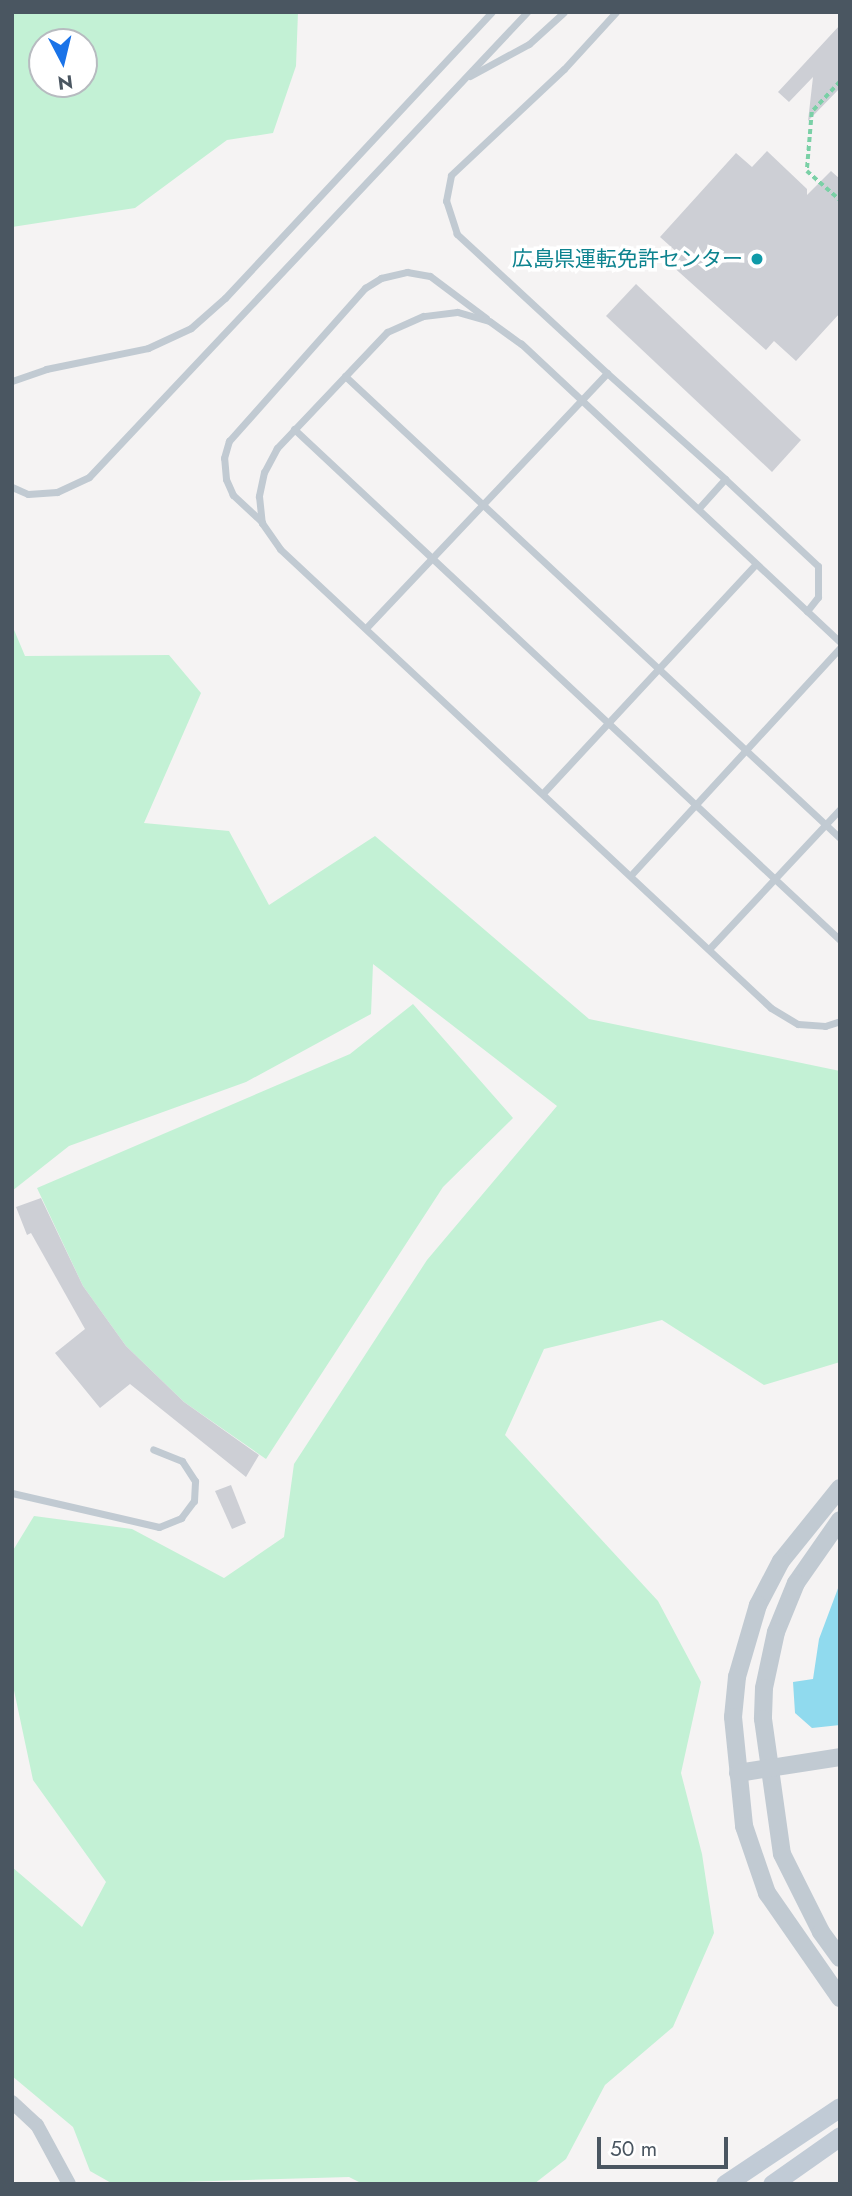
<!DOCTYPE html>
<meta charset="utf-8">
<style>
body{margin:0}
#map{position:relative;width:852px;height:2196px;overflow:hidden;background:#f5f3f3;font-family:Jost,"Noto Sans JP",sans-serif}
div>[style]{position:absolute}
[style*='--x']{left:calc(var(--x)*1px);top:calc(var(--y)*1px);width:calc(var(--w)*1px);rotate:calc(var(--a)*1deg)}
.green>*{inset:0;background:#c3f1d5}
.water>*{inset:0;background:#90daee}
.building>*{inset:0;background:#cdcfd5}
.path>*{height:3.5px;margin-top:-1.75px;transform-origin:0;background:repeating-linear-gradient(90deg,#7ad0a6 0 5px,transparent 0 8.5px)}
.service>*{height:7px;margin:-3.5px;padding:0 3.5px;transform-origin:3.5px;border-radius:3.5px;background:#c1cad2}
.minor>*{height:14px;margin:-7px;padding:0 7px;transform-origin:7px;border-radius:7px;background:#c1cad2}
.tertiary>*{height:18px;margin:-9px;padding:0 9px;transform-origin:9px;border-radius:9px;background:#c1cad2}
.secondary>*{height:19px;margin:-9.5px;padding:0 9.5px;transform-origin:9.5px;border-radius:9.5px;background:#c1cbd6}
.dots>*{width:19px;height:19px;translate:-50% -50%;box-sizing:border-box;border:4px solid #fff;border-radius:50%}
span{translate:-50% -50%;white-space:nowrap;text-align:center;line-height:1.15;-webkit-text-stroke:7px #fff;paint-order:stroke}
.culture-label{font-size:21px;color:#0d838f}
.right{translate:-100% -50%;text-align:right}
.frame{position:absolute;inset:0;border:14px solid #4a5661;pointer-events:none}
.north{position:absolute;left:28px;top:28px;width:70px;height:70px;box-sizing:border-box;background:#fff;border:2px solid #b7bbc0;border-radius:50%;rotate:173deg;font-size:19px;font-weight:700;line-height:28px;text-align:center;color:#4a5661}
.north::after{content:'';display:block;margin:auto;width:24px;height:32px;background:#1a73e8;clip-path:polygon(50% 0,100% 100%,50% 72%,0 100%)}
.scale{position:absolute;left:597px;top:2137px;width:131px;height:32px;box-sizing:border-box;border:4px solid #4a5661;border-top:0;padding-left:9px;font-size:21px;line-height:24px;white-space:nowrap;color:#4a5661;-webkit-text-stroke:5px #fff;paint-order:stroke}
</style>
<div id="map">
<div class="green">
<i style="clip-path:polygon(evenodd,12px 12px,298px 12px,296px 66px,273px 133px,227px 140px,135px 208px,12px 227px,12px 12px,42px 42px,84px 42px,84px 84px,42px 84px,42px 42px)"></i>
<i style="clip-path:polygon(12px 625px,25px 656px,169px 655px,201px 693px,144px 823px,229px 831px,269px 905px,375px 836px,589px 1019px,840px 1071px,840px 1362px,764px 1385px,662px 1320px,544px 1349px,505px 1435px,658px 1601px,701px 1682px,681px 1773px,702px 1854px,714px 1933px,673px 2027px,605px 2085px,566px 2159px,534px 2184px,363px 2184px,349px 2177px,113px 2184px,90px 2171px,73px 2127px,12px 2076px,12px 1867px,82px 1927px,106px 1882px,33px 1780px,12px 1681px,12px 1552px,34px 1516px,132px 1529px,224px 1578px,284px 1537px,294px 1464px,427px 1260px,557px 1106px,373px 964px,371px 1014px,246px 1082px,69px 1146px,12px 1191px)"></i>
<i style="clip-path:polygon(413px 1004px,513px 1118px,443px 1187px,266px 1459px,184px 1402px,126px 1346px,83px 1286px,37px 1188px,350px 1054px)"></i>
</div>
<div class="water">
<i style="clip-path:polygon(840px 1583px,840px 1725px,812px 1728px,795px 1713px,793px 1682px,813px 1679px,819px 1639px)"></i>
</div>
<div class="building">
<i style="clip-path:polygon(840px 25px,840px 88px,808px 121px,813px 77px,789px 102px,778px 92px)"></i>
<i style="clip-path:polygon(767px 151px,807px 189px,807px 195px,831px 171px,840px 179px,840px 313px,796px 361px,774px 341px,766px 350px,670px 264px,679px 254px,660px 237px,736px 153px,752px 167px)"></i>
<i style="clip-path:polygon(636px 284px,801px 440px,772px 472px,606px 316px)"></i>
<i style="clip-path:polygon(41px 1198px,83px 1286px,126px 1346px,184px 1402px,259px 1455px,246px 1477px,130px 1384px,100px 1408px,55px 1353px,85px 1329px,31px 1233px,27px 1235px,16px 1207px)"></i>
<i style="clip-path:polygon(231px 1485px,246px 1523px,232px 1529px,215px 1491px)"></i>
</div>
<div class="path">
<i style="--x:840;--y:82;--w:41;--a:133"></i>
<i style="--x:812;--y:112;--w:59;--a:94.8"></i>
<i style="--x:807;--y:171;--w:44;--a:41.3"></i>
</div>
<div class="service">
<i style="--x:470;--y:76;--w:67;--a:-28.5"></i>
<i style="--x:529;--y:44;--w:47;--a:-42.4"></i>
<i style="--x:607;--y:373;--w:159;--a:41.9"></i>
<i style="--x:725;--y:479;--w:40;--a:132"></i>
<i style="--x:345;--y:376;--w:677;--a:43.03"></i>
<i style="--x:12;--y:381;--w:36;--a:-19"></i>
<i style="--x:46;--y:369;--w:104;--a:-11.6"></i>
<i style="--x:148;--y:348;--w:47;--a:-24.9"></i>
<i style="--x:191;--y:328;--w:45;--a:-41.4"></i>
<i style="--x:225;--y:298;--w:391;--a:-47"></i>
<i style="--x:294;--y:429;--w:748;--a:43.1"></i>
<i style="--x:725;--y:479;--w:127;--a:43.1"></i>
<i style="--x:818;--y:566;--w:31;--a:90"></i>
<i style="--x:818;--y:597;--w:18;--a:128"></i>
<i style="--x:12;--y:487;--w:17;--a:24"></i>
<i style="--x:28;--y:494;--w:29;--a:-4"></i>
<i style="--x:57;--y:492;--w:35;--a:-25"></i>
<i style="--x:89;--y:477;--w:639;--a:-46.71"></i>
<i style="--x:262;--y:522;--w:40;--a:-137"></i>
<i style="--x:233;--y:495;--w:17;--a:-114"></i>
<i style="--x:226;--y:479;--w:21;--a:-95"></i>
<i style="--x:224;--y:458;--w:18;--a:-74"></i>
<i style="--x:229;--y:441;--w:205;--a:-48.4"></i>
<i style="--x:365;--y:288;--w:19;--a:-32"></i>
<i style="--x:381;--y:278;--w:27;--a:-13"></i>
<i style="--x:407;--y:272;--w:23;--a:10"></i>
<i style="--x:430;--y:276;--w:70;--a:36.9"></i>
<i style="--x:366;--y:628;--w:351;--a:-46.6"></i>
<i style="--x:607;--y:373;--w:205;--a:-137.2"></i>
<i style="--x:457;--y:234;--w:35;--a:-108"></i>
<i style="--x:446;--y:201;--w:26;--a:-79"></i>
<i style="--x:451;--y:175;--w:155;--a:-43.2"></i>
<i style="--x:564;--y:69;--w:77;--a:-47.6"></i>
<i style="--x:840;--y:642;--w:437;--a:-136.9"></i>
<i style="--x:521;--y:344;--w:39;--a:-144"></i>
<i style="--x:489;--y:321;--w:33;--a:-164"></i>
<i style="--x:457;--y:312;--w:34;--a:173"></i>
<i style="--x:423;--y:316;--w:39;--a:156"></i>
<i style="--x:387;--y:332;--w:160;--a:133.5"></i>
<i style="--x:277;--y:448;--w:27;--a:118"></i>
<i style="--x:264;--y:472;--w:25;--a:102"></i>
<i style="--x:259;--y:496;--w:27;--a:84"></i>
<i style="--x:262;--y:523;--w:32;--a:55"></i>
<i style="--x:280;--y:549;--w:672;--a:43.07"></i>
<i style="--x:771;--y:1008;--w:31;--a:31"></i>
<i style="--x:798;--y:1024;--w:27;--a:4"></i>
<i style="--x:825;--y:1026;--w:16;--a:-18"></i>
<i style="--x:544;--y:792;--w:311;--a:-47.1"></i>
<i style="--x:631;--y:875;--w:309;--a:-47.4"></i>
<i style="--x:709;--y:949;--w:192;--a:-46.9"></i>
<i style="--x:12;--y:1493;--w:151;--a:13"></i>
<i style="--x:159;--y:1527;--w:24;--a:-22"></i>
<i style="--x:181;--y:1518;--w:21;--a:-53"></i>
<i style="--x:194;--y:1501;--w:20;--a:-87"></i>
<i style="--x:195;--y:1481;--w:24;--a:-123"></i>
<i style="--x:182;--y:1461;--w:31;--a:-158"></i>
</div>
<div class="minor">
<i style="--x:12;--y:2102;--w:34;--a:43"></i>
<i style="--x:37;--y:2125;--w:67;--a:61.5"></i>
</div>
<div class="tertiary">
<i style="--x:840;--y:1488;--w:94;--a:128.9"></i>
<i style="--x:781;--y:1561;--w:50;--a:117.6"></i>
<i style="--x:758;--y:1605;--w:75;--a:106.3"></i>
<i style="--x:737;--y:1677;--w:40;--a:95.7"></i>
<i style="--x:733;--y:1717;--w:110;--a:84.2"></i>
<i style="--x:744;--y:1826;--w:71;--a:71.1"></i>
<i style="--x:767;--y:1893;--w:128;--a:55.2"></i>
<i style="--x:840;--y:1520;--w:77;--a:124.9"></i>
<i style="--x:796;--y:1583;--w:53;--a:112.2"></i>
<i style="--x:776;--y:1632;--w:57;--a:102.1"></i>
<i style="--x:764;--y:1688;--w:31;--a:92"></i>
<i style="--x:763;--y:1719;--w:136;--a:82"></i>
<i style="--x:782;--y:1854;--w:87;--a:63.4"></i>
<i style="--x:821;--y:1932;--w:32;--a:54"></i>
<i style="--x:738;--y:1773;--w:103;--a:-8.9"></i>
</div>
<div class="secondary">
<i style="--x:725;--y:2184;--w:138;--a:-33.8"></i>
<i style="--x:772;--y:2184;--w:83;--a:-35.2"></i>
</div>
<div class="dots">
<i style="left:757px;top:259px;background:#0f9aa8"></i>
</div>
<div class="culture-label">
<span class="right" style="left:743px;top:259px">広島県運転免許センター</span>
</div>
<div class="frame"></div>
<div class="north">N</div>
<div class="scale">50 m</div>
</div>
